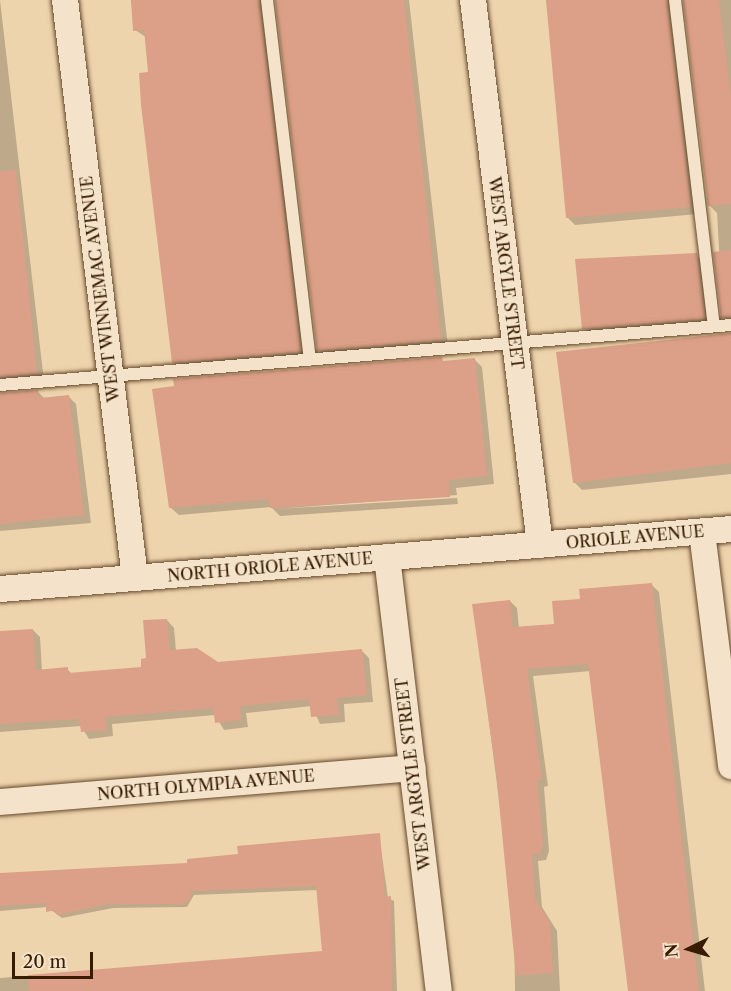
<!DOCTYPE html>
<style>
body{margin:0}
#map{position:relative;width:731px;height:991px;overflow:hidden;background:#eed4ad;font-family:"Libre Caslon Text",serif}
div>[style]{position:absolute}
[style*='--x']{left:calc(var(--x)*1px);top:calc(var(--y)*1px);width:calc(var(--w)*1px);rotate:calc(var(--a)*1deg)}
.shadow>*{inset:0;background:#0003}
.building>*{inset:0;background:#dca088}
.roads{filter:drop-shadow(0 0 2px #654a2b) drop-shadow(0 0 2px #654a2b)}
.lane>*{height:12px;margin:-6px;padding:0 6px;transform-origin:6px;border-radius:6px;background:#f4e3ca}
.street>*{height:26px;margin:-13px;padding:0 13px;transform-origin:13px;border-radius:13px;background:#f4e3ca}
span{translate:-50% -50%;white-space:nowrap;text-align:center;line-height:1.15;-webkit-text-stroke:5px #f4e3ca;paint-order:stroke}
.street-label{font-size:16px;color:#371c00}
.north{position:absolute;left:659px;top:919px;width:60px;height:60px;-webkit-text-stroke:4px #f4e3ca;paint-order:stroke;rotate:265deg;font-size:16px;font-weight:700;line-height:24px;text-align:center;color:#371c00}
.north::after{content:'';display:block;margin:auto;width:21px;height:27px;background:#371c00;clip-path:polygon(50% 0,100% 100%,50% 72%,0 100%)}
.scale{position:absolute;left:12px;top:952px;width:81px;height:27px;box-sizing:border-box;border:3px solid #371c00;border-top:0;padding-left:8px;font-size:18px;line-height:21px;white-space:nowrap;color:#371c00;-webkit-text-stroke:4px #f4e3ca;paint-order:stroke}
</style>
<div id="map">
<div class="shadow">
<i style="clip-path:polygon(0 0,44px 381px,7px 384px,0 393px)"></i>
<i style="clip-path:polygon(131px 0,273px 0,307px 359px,181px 369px,173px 362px,146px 37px,135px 30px)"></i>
<i style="clip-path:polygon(277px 0,409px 0,448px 347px,326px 357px,319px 350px)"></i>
<i style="clip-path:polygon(548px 0,672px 0,698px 214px,575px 225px,567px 217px)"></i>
<i style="clip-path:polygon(683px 0,731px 0,731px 324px,723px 317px,717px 213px,709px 205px)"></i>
<i style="clip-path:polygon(696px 255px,704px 262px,711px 326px,591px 335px,584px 328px,577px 260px)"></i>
<i style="clip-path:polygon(731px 335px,731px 474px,582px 490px,574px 482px)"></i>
<i style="clip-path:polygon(474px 359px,482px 367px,494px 484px,456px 488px,457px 495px,276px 509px,457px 498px,458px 504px,280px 516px,271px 507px,179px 515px,170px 507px)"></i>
<i style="clip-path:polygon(38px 392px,45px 399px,68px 396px,76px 404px,91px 523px,0 531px,0 395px)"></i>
<i style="clip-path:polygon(652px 585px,659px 592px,705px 991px,629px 991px,591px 671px,533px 676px,548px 786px,544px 787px,549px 851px,546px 860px,538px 861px,542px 907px,557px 931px,560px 991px,515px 991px,514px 917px,474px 605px,510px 601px,517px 608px,519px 628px,555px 625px,581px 601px)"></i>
<i style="clip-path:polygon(167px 620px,174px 628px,176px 651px,218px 664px,362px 651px,369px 658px,373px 702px,344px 704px,345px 722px,320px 724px,312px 706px,246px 713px,248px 727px,224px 730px,215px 715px,112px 724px,113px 736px,89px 739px,81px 726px,0 732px,0 666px,33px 630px,40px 637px,42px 671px,67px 669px,72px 674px,142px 668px)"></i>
<i style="clip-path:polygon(379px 835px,388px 898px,394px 901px,397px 991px,0 991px,0 978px,323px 952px,318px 890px,194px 895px,187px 907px,113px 908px,62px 918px,47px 907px,0 911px,0 875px,189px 864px)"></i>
</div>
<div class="building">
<i style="clip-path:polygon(131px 0,259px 0,301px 352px,172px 363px,141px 105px,139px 73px,148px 72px,144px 30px,133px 31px)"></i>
<i style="clip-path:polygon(275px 0,404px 0,441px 340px,317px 351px)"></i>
<i style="clip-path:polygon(546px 0,667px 0,691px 207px,566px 218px)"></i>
<i style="clip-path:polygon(683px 0,719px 0,731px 98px,731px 204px,708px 206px)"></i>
<i style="clip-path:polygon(16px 170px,37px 374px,0 377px,0 171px)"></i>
<i style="clip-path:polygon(731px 250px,731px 317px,721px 318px,713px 252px)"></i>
<i style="clip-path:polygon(697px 253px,705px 319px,582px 329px,575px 259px)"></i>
<i style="clip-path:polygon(731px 333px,731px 463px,573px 483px,556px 352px)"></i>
<i style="clip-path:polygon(442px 357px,443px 361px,475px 358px,487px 476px,449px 480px,450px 497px,270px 508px,269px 499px,169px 508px,152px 389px,174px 386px,173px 379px)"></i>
<i style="clip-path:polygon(38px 390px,39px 398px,69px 395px,84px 515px,0 524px,0 393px)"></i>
<i style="clip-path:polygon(652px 583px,699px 991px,628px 991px,588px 664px,527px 669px,542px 780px,537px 780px,543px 844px,540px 854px,532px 854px,535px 899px,550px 922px,553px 973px,516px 975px,496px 772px,472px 604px,510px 600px,513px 627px,554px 624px,552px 601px,580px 599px,579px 589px)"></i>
<i style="clip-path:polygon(167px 619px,170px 650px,197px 648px,218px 662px,362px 649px,367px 695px,337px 698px,339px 715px,311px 717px,309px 699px,240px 706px,241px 720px,215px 723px,213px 708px,105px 717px,107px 730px,81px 732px,79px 719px,0 724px,0 631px,33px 629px,36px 670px,68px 667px,68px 673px,141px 667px,141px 659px,146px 658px,143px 620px)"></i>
<i style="clip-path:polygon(380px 833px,385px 897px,391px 896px,392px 991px,29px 991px,28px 975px,322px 951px,316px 886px,191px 891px,191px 899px,183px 904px,108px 904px,57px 915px,56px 910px,46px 912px,46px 903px,0 906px,0 873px,187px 863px,187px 859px,238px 854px,237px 846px)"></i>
</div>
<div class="roads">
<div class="lane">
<i style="--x:267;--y:0;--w:362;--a:83.2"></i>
<i style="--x:675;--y:0;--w:328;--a:83.2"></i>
<i style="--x:0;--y:385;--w:733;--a:-4.69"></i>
</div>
<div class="street">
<i style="--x:65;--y:0;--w:582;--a:83.09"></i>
<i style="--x:473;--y:0;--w:549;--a:82.99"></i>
<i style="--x:702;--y:532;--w:236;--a:82.9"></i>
<i style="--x:387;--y:557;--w:437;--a:83.2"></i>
<i style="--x:0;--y:589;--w:733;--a:-4.69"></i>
<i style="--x:0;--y:802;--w:414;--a:-4.7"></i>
</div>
</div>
<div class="street-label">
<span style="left:506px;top:273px;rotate:83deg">WEST ARGYLE STREET</span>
<span style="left:100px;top:289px;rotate:-97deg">WEST WINNEMAC AVENUE</span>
<span style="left:635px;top:537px;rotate:-5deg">ORIOLE AVENUE</span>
<span style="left:270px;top:567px;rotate:-5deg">NORTH ORIOLE AVENUE</span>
<span style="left:413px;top:774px;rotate:-97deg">WEST ARGYLE STREET</span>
<span style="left:206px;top:785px;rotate:-5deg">NORTH OLYMPIA AVENUE</span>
</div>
<div class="north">N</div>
<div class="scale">20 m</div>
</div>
